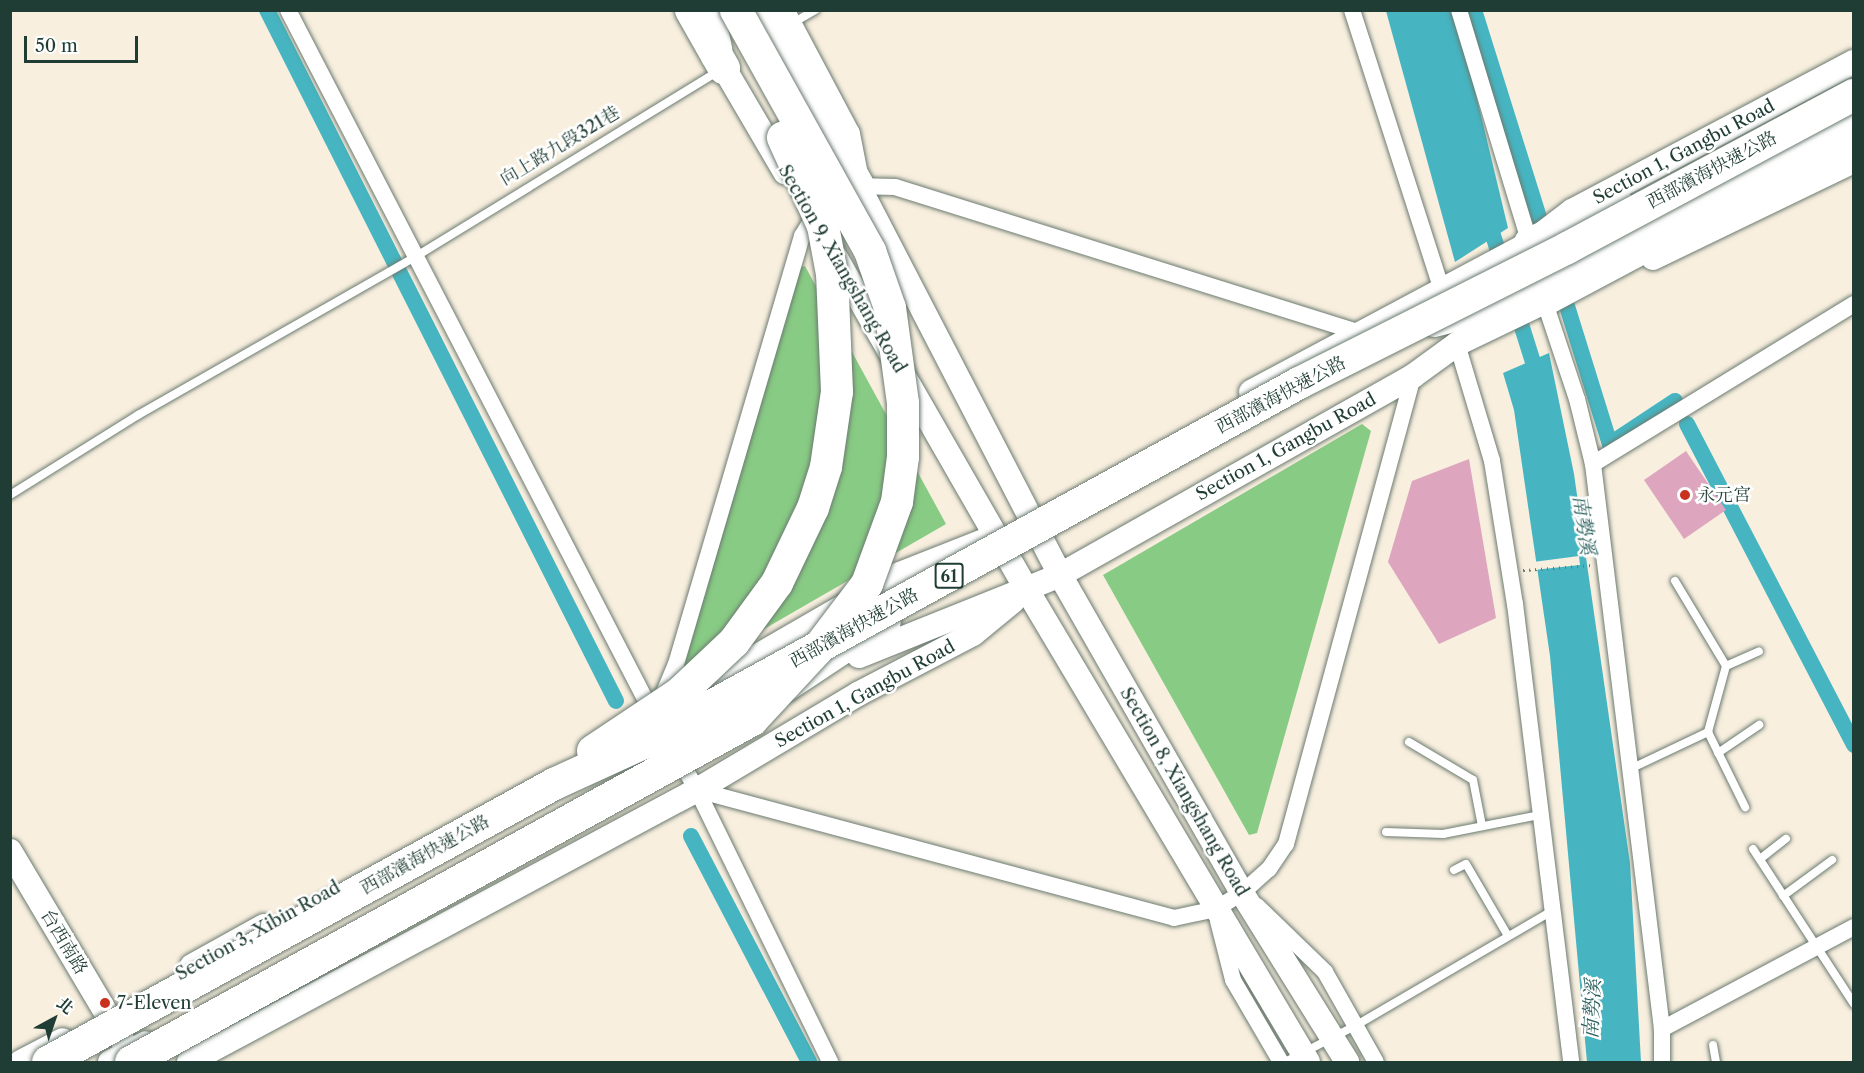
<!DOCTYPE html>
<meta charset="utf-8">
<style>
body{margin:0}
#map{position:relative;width:1864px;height:1073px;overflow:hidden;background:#f8efdf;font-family:"Libre Caslon Text","Noto Serif TC",serif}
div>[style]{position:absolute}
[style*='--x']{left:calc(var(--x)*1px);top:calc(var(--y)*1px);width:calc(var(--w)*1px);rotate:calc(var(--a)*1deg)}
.green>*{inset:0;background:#88cb84}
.water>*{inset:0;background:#46b5c1}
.pier>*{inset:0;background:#f8efdf}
.canal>*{height:16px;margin:-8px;padding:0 8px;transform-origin:8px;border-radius:8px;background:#46b5c1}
.building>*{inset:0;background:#dda6be}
.path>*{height:3px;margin-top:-1.5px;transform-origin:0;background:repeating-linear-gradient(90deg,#6b7b70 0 1.5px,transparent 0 6px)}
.roads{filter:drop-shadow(0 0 2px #6b7b70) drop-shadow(0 0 2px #6b7b70)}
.lane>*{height:8px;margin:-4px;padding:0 4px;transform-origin:4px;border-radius:4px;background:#fff}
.street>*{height:16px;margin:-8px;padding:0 8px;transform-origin:8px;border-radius:8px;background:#fff}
.secondary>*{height:24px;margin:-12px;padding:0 12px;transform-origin:12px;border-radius:12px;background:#fff}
.highway>*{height:32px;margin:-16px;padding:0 16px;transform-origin:16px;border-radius:16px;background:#fff}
.bridges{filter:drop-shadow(0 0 2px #6b7b70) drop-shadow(0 0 2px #6b7b70)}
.highway-bridge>*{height:32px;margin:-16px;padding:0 16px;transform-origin:16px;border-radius:16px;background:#fff}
.dots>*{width:16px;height:16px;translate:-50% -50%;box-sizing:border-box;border:3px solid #fff;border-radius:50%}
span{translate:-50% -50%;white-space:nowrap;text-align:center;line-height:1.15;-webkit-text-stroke:5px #fff;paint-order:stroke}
.shield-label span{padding:2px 4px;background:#fff;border:2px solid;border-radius:4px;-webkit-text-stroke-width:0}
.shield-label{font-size:16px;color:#1f3d34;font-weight:700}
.street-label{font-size:18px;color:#1f3d34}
.poi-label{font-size:18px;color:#1f3d34}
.left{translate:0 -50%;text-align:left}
.water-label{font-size:20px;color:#2b615e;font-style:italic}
.frame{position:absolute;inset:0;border:12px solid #1f3d34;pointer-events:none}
.north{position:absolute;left:24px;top:989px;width:60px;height:60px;-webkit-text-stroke:4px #fff;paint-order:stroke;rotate:40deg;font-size:16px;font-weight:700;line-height:24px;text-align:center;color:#1f3d34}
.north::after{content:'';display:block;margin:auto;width:21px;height:27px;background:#1f3d34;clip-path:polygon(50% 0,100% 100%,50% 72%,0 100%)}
.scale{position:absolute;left:24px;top:36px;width:114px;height:27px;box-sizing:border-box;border:3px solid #1f3d34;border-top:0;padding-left:8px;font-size:18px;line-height:21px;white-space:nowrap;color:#1f3d34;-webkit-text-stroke:4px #fff;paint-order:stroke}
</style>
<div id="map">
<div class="green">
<i style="clip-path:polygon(805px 266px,946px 524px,681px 677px,675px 673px,796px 268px)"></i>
<i style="clip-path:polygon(1362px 424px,1371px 431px,1257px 833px,1249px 835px,1103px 575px)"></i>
</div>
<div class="water">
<i style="clip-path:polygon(1386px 11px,1456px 11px,1508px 228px,1455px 262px)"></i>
<i style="clip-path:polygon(1549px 353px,1574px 474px,1630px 863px,1641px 1062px,1587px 1062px,1550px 656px,1514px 410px,1503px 373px)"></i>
</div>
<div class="pier">
<i style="clip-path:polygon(1579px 556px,1580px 565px,1534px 570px,1533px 562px)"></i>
</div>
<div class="canal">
<i style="--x:267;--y:10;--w:774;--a:63.2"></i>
<i style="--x:1474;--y:10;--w:224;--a:72.6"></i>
<i style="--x:1487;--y:217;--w:55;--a:71.9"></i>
<i style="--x:1566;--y:303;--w:148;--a:72.7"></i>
<i style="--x:1610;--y:444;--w:78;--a:-33.5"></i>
<i style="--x:1515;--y:305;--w:80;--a:72.5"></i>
<i style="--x:1687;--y:424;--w:362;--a:62.5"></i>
<i style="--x:691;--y:836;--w:255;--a:62.4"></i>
</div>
<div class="building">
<i style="clip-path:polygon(1686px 451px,1726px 510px,1684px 539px,1644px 480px)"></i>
<i style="clip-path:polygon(1469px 459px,1496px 618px,1439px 644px,1388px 562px,1412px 481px)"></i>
</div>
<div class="path">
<i style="--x:1523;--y:570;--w:69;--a:-4.1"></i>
</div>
<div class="roads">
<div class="lane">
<i style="--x:791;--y:24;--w:28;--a:-30"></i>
<i style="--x:10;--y:495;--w:151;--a:-32"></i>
<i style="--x:138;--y:415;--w:319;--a:-29.7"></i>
<i style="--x:415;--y:257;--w:356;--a:-31.5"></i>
<i style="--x:1675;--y:581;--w:99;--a:59"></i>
<i style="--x:1726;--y:666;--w:68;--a:105.3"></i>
<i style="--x:1708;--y:732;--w:84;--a:63.7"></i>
<i style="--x:1726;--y:666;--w:36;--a:-24"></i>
<i style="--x:1409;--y:742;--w:74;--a:30.7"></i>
<i style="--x:1473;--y:780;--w:47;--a:78.9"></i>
<i style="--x:1718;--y:753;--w:50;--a:-34.3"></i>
<i style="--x:1628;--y:770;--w:89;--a:-25.4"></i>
<i style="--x:1386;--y:832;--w:57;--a:2"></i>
<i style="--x:1443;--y:834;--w:99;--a:-11.1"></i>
<i style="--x:1753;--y:849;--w:185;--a:56.9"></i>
<i style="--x:1760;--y:859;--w:33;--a:-38"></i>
<i style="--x:1454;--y:870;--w:13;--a:-27"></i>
<i style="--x:1466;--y:864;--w:83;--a:59.7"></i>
<i style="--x:1783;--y:896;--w:61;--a:-36.3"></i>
<i style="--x:1713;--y:1045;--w:17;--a:80"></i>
<i style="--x:1285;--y:1062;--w:79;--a:-27.2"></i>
<i style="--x:1355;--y:1026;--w:228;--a:-30.3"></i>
</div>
<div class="street">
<i style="--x:288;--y:10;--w:795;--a:62.6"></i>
<i style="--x:654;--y:716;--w:86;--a:59.8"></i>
<i style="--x:697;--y:790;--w:303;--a:63.9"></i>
<i style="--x:1352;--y:10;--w:292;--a:72.2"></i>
<i style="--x:1459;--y:10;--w:244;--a:73.1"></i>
<i style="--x:854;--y:186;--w:41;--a:1.4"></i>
<i style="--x:895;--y:187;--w:485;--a:17.4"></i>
<i style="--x:1544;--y:300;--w:104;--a:71.6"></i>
<i style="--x:1577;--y:399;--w:67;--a:76.2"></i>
<i style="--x:1593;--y:464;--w:569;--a:83.04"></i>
<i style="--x:1662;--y:1029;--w:33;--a:90"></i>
<i style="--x:1457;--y:344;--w:122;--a:73.3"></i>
<i style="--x:1492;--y:461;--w:145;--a:80.9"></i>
<i style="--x:1515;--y:604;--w:461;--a:83"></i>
<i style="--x:1593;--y:464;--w:306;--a:-31.5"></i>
<i style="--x:660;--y:702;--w:41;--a:-67.2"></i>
<i style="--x:676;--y:664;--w:446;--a:-73.6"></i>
<i style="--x:802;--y:236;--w:31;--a:-59"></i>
<i style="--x:697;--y:790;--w:494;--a:15"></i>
<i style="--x:1174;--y:918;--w:43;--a:-12.1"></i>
<i style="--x:1216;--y:909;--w:31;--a:-32"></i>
<i style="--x:1242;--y:893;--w:36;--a:-42"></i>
<i style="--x:1269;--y:869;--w:30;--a:-56"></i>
<i style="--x:1286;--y:844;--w:485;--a:-74.8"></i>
<i style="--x:1257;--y:906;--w:95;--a:44.1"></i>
<i style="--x:1325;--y:972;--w:103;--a:60.5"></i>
<i style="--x:1218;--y:921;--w:61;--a:75.7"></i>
<i style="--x:1233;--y:980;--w:95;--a:59.7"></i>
<i style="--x:1662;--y:1029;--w:217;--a:-28"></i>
</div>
<div class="secondary">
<i style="--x:712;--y:10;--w:40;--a:78"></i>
<i style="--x:782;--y:10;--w:140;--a:62"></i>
<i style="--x:848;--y:134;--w:52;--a:78.9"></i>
<i style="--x:858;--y:185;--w:439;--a:62.6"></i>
<i style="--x:1060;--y:575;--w:366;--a:60.2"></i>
<i style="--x:1242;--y:893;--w:199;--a:58.1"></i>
<i style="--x:713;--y:57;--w:16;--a:45"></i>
<i style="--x:724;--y:68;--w:121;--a:59.6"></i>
<i style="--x:832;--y:251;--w:391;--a:60.1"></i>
<i style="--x:1027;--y:590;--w:549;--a:59.23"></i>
<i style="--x:1653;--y:258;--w:223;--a:-25.8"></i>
<i style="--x:1434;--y:325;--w:49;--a:-14"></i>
<i style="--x:1482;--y:313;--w:421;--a:-28"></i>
<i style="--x:1251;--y:392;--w:316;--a:-28.1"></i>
<i style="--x:1530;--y:243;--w:53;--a:-37.3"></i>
<i style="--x:1572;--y:211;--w:319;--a:-27.9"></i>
<i style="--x:859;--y:656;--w:217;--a:-21.9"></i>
<i style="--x:1060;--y:575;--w:405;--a:-29.4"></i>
<i style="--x:1413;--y:376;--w:54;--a:-36"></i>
<i style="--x:1457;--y:344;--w:113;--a:-25.7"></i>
<i style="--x:788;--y:689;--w:121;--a:-33.6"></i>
<i style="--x:690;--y:695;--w:242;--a:-30"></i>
<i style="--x:900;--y:574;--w:103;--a:-21.6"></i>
<i style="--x:10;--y:851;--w:220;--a:59.3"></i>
<i style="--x:192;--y:966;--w:82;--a:-29.1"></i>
<i style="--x:21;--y:1062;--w:47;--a:-27.6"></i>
<i style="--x:110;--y:1062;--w:40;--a:-28"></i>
<i style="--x:189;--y:1062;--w:576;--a:-28.17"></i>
<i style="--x:697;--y:790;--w:187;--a:-30.8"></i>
<i style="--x:858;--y:694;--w:130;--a:-27.6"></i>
<i style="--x:973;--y:634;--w:52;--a:-39.5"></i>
</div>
<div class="highway">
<i style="--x:691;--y:10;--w:67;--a:60.4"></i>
<i style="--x:760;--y:10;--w:201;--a:60.8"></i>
<i style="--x:1530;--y:243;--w:97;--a:-21.8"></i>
<i style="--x:1544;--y:300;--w:351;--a:-28"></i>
</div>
</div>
<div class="bridges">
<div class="highway-bridge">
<i style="--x:593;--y:751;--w:105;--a:-33.7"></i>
<i style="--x:680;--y:693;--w:74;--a:-43.4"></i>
<i style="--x:734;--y:642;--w:73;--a:-53.9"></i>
<i style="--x:777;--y:583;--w:83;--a:-64.4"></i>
<i style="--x:813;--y:508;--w:43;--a:-72.4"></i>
<i style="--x:826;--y:467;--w:76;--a:-81.7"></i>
<i style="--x:837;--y:392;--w:118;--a:-92.4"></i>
<i style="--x:832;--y:274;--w:49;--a:-100.6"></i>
<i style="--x:823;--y:226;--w:97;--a:-114.4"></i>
<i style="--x:48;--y:1062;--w:577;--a:-28.78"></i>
<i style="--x:554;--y:784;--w:99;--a:-24.5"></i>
<i style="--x:644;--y:743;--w:747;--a:-28.79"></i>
<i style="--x:1299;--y:383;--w:300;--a:-26.7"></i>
<i style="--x:1567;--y:248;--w:325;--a:-28.1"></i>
<i style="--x:131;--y:1062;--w:709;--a:-28.84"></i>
<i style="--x:752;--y:720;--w:96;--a:-47.1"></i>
<i style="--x:817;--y:650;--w:83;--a:-52.9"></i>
<i style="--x:867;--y:584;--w:87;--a:-69.9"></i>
<i style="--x:897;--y:502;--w:45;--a:-82.4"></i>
<i style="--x:903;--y:457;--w:54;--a:-90"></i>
<i style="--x:903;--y:403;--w:96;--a:-97.8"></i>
<i style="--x:890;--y:308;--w:60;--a:-109.3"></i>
<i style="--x:870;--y:251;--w:276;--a:-119.1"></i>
</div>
</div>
<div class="dots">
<i style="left:1685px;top:495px;background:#c8321e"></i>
<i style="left:105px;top:1003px;background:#c8321e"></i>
</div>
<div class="shield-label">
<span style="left:949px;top:576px">61</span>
</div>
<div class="street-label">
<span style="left:560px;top:146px;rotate:-31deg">向上路九段321巷</span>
<span style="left:1684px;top:152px;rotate:-28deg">Section 1, Gangbu Road</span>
<span style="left:1712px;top:170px;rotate:-28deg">西部濱海快速公路</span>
<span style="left:842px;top:269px;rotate:60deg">Section 9, Xiangshang Road</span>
<span style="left:1281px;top:395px;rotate:-28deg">西部濱海快速公路</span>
<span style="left:1286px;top:447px;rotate:-29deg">Section 1, Gangbu Road</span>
<span style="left:854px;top:628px;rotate:-29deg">西部濱海快速公路</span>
<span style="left:865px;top:694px;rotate:-29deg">Section 1, Gangbu Road</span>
<span style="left:1184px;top:792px;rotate:60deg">Section 8, Xiangshang Road</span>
<span style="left:425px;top:855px;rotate:-29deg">西部濱海快速公路</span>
<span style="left:258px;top:931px;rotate:-29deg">Section 3, Xibin Road</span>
<span style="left:64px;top:942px;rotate:59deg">台西南路</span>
</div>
<div class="poi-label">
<span class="left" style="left:1697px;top:495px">永元宮</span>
<span class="left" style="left:117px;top:1003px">7-Eleven</span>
</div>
<div class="water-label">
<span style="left:1584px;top:525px;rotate:82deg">南勢溪</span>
<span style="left:1592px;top:1009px;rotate:-87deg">南勢溪</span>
</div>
<div class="frame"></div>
<div class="north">北</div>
<div class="scale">50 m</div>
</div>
